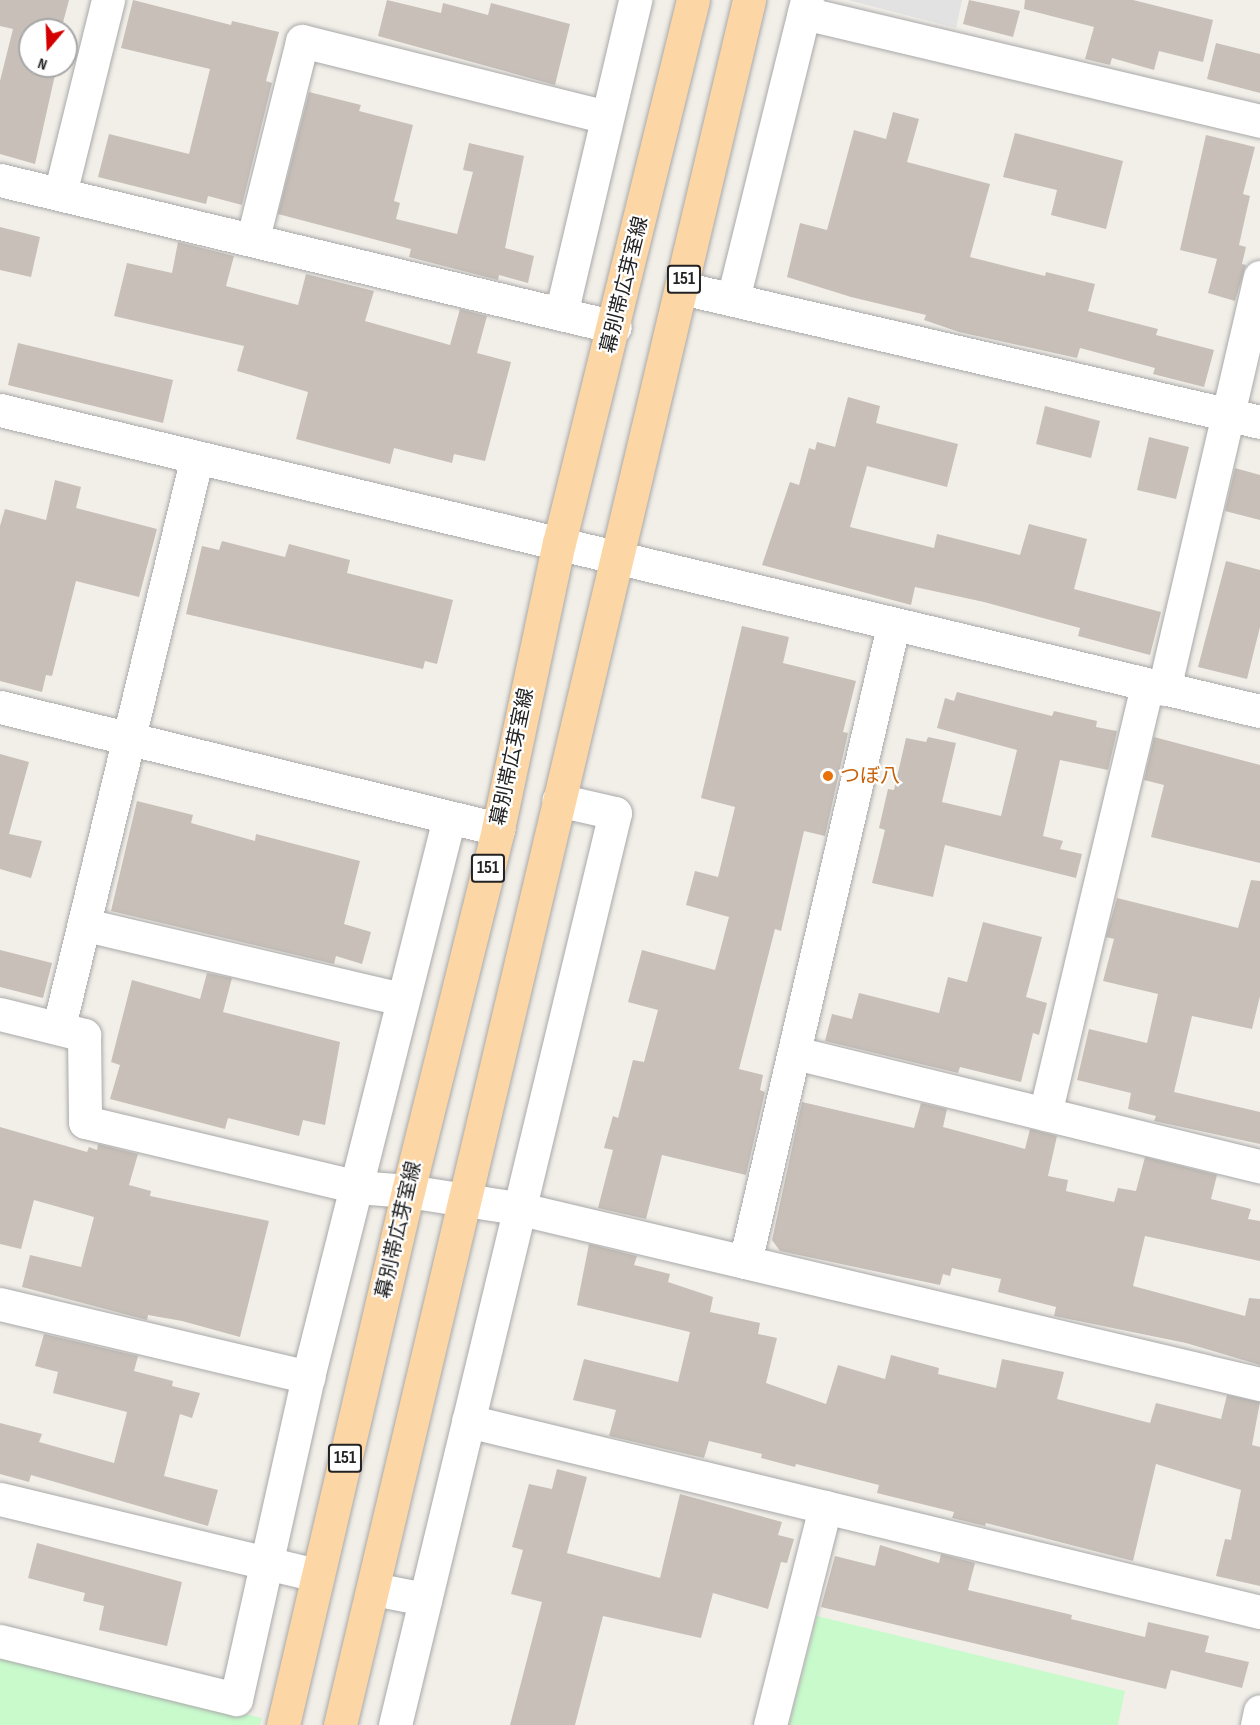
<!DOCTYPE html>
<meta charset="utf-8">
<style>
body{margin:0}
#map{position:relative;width:1260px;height:1725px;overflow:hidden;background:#f2efe9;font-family:"Sofia Sans Condensed","Noto Sans JP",sans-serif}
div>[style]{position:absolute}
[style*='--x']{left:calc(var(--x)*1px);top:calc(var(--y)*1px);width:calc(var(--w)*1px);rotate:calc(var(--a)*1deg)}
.park>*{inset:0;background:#c8facc}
.parking>*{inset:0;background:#e2e2e2}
.building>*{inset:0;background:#c7bfb8}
.roads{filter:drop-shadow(0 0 2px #a9a9a9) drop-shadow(0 0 2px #a9a9a9)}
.street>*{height:33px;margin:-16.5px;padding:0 16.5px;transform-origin:16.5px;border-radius:16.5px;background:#fff}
.primary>*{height:33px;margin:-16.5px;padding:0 16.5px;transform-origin:16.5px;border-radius:16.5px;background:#fcd6a4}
.dots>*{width:16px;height:16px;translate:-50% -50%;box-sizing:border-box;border:3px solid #fff;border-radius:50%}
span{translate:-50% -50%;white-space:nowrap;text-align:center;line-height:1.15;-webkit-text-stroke:4.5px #fff;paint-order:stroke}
.shield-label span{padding:2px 4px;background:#fff;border:2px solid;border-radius:4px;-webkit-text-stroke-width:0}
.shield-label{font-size:18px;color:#222;font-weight:700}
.street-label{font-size:20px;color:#222}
.food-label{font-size:20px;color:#c56008}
.left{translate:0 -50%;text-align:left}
.north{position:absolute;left:18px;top:18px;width:60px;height:60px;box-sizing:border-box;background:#fff;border:2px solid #a7a7a7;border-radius:50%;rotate:199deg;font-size:16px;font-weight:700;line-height:24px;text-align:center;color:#222}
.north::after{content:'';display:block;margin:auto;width:21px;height:27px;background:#d40000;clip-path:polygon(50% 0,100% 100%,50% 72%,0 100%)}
</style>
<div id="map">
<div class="park">
<i style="clip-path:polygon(817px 1616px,1125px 1691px,1118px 1725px,789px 1725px)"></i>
<i style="clip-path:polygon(0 1657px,262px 1718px,260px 1725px,0 1725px)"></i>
</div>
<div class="parking">
<i style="clip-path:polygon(848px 0,962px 0,956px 28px)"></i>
</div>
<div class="building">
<i style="clip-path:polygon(0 0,69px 0,61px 30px,30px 30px,30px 66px,57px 66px,35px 164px,0 154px,0 81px,13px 29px,0 26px)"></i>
<i style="clip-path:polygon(133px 0,231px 25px,232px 21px,279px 32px,266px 81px,272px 83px,242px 205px,208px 196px,206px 204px,98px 177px,109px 134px,189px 154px,210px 69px,121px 48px)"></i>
<i style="clip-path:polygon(387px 0,441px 13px,443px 3px,488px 15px,491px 3px,570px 24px,555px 85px,378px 36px)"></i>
<i style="clip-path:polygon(969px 0,1020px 11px,1013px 37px,963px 24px)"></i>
<i style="clip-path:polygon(1025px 0,1133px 0,1213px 20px,1203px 62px,1159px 51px,1154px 70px,1112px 58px,1110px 65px,1085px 59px,1094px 27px,1024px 9px)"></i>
<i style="clip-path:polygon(1216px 43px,1260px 54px,1260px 93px,1207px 79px)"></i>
<i style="clip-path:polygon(309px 92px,361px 105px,359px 111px,413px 125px,394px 201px,400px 203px,396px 219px,457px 234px,473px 172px,463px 170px,469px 143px,524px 156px,505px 248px,534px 256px,528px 283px,499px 275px,498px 280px,409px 257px,411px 249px,278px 214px)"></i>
<i style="clip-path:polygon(893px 112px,919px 119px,907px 162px,990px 184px,970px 257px,1045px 276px,1046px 272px,1095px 284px,1088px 311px,1158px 329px,1156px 335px,1214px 350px,1204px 387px,1153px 374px,1155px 368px,1080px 348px,1077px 358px,959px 332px,924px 320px,926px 315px,851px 297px,787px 277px,800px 223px,827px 230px,854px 130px,886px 139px)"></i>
<i style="clip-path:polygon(1015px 133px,1123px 161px,1106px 229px,1051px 215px,1057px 190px,1003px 177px)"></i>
<i style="clip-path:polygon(1206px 135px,1255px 147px,1243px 194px,1250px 196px,1239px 245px,1246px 247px,1242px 264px,1246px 265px,1235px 301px,1208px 293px,1217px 259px,1180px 250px)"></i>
<i style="clip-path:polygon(0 227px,40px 237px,31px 277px,0 270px)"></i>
<i style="clip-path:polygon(178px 242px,234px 256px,226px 286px,298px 305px,306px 274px,374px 291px,365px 321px,450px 345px,460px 309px,487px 316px,477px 353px,511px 362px,485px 461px,454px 454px,452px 463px,394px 448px,390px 464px,296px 439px,308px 392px,237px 371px,244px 346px,114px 316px,127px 263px,172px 273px)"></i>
<i style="clip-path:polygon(18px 343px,173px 380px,163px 423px,8px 385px)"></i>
<i style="clip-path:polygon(848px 397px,880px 406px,876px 423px,958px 444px,947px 487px,867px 466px,850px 527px,934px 548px,937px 534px,1020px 555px,1029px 524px,1087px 539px,1074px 589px,1161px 612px,1150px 655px,1078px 636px,1080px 628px,984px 602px,915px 587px,911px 605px,762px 565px,790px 482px,799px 485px,809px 448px,815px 450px,817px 442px,835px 447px)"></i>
<i style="clip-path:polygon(1045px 406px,1100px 421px,1091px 458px,1036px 444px)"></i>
<i style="clip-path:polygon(1149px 437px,1189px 447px,1176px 499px,1137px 490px)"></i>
<i style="clip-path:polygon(1235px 468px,1260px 475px,1260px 520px,1225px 511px)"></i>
<i style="clip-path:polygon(55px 480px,81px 487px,76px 508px,157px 529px,139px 597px,76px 581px,52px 676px,46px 675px,42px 692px,0 681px,0 526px,5px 509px,46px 520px)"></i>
<i style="clip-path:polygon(222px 541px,285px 557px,289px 544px,350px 560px,347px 573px,453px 600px,437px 664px,425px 661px,423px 669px,186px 614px,202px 546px,219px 550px)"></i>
<i style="clip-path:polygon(1226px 561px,1260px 570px,1260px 627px,1247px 679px,1198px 667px)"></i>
<i style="clip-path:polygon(742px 626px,789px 637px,783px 663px,856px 681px,843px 732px,848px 733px,825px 836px,804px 831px,781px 931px,775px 929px,739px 1069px,763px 1075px,760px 1090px,765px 1092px,746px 1175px,662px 1155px,646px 1219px,598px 1208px,613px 1150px,604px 1148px,613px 1116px,618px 1118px,633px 1060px,644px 1062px,658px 1010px,628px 1002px,642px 950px,715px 970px,729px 917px,686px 905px,695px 871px,718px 877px,735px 807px,701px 798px)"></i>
<i style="clip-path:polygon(957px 692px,1052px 716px,1054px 711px,1097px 721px,1096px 727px,1117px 731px,1108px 770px,1060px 760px,1043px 836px,1063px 841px,1060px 849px,1082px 854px,1076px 878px,945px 845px,933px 897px,872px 883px,885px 830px,879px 828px,888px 789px,894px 790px,906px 738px,926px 742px,928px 737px,956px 743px,942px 802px,1001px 816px,1017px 750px,937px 728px,945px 698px,954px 701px)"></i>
<i style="clip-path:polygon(1154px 737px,1260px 765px,1260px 863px,1151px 837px,1164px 785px,1144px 780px)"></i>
<i style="clip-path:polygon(0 754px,29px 762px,9px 834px,42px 841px,31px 878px,0 869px)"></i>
<i style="clip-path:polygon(137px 801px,193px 815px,191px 823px,255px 841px,256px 834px,360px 861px,344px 924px,371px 932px,362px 964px,336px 956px,334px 964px,111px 911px)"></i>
<i style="clip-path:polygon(1251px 880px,1260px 881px,1260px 996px,1252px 1029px,1192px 1016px,1174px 1092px,1260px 1112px,1260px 1144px,1154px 1121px,1156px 1116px,1128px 1109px,1131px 1093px,1077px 1080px,1089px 1029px,1147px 1043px,1158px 994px,1103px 981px,1114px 939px,1106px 937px,1117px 898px,1238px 928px)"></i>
<i style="clip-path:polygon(983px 922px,1042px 937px,1026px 997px,1047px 1003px,1039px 1035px,1033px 1033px,1021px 1082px,960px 1067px,958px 1073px,825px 1041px,832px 1014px,852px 1019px,859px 993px,939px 1013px,948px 977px,967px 982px)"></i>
<i style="clip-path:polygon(0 950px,52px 963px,43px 998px,0 987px)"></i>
<i style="clip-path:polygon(207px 973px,232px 978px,223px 1012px,340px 1042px,325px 1125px,303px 1120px,299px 1136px,228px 1118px,225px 1129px,110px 1099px,120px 1065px,111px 1062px,132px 980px,200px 999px)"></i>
<i style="clip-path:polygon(802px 1102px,914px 1128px,921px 1103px,947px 1109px,943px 1127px,1025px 1149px,1030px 1129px,1057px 1136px,1048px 1176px,1068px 1180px,1066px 1191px,1114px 1202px,1118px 1188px,1136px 1191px,1145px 1157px,1217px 1175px,1211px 1199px,1251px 1209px,1248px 1219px,1260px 1221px,1260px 1261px,1145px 1236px,1133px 1286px,1245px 1316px,1249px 1298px,1260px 1299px,1260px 1365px,1186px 1343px,1054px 1316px,1056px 1307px,998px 1292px,1001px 1279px,952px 1268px,950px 1276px,943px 1274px,940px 1285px,780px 1251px,772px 1240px)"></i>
<i style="clip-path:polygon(0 1127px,87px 1152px,89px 1147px,97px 1150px,98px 1144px,138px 1154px,129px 1185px,151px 1191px,150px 1196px,269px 1221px,240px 1337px,182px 1321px,148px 1315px,147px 1320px,22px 1287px,30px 1255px,81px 1267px,94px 1217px,34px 1200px,21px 1249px,0 1244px)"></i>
<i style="clip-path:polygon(589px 1244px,637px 1256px,634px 1265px,670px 1274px,668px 1282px,713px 1297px,710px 1312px,760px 1323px,758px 1334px,777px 1338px,766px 1383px,826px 1404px,838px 1365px,885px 1379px,891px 1355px,939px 1368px,938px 1374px,996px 1388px,1002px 1359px,1064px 1372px,1057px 1399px,1150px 1423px,1156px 1403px,1221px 1419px,1227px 1395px,1260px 1402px,1252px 1445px,1260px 1447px,1260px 1586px,1216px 1576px,1225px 1539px,1231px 1540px,1241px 1490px,1156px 1464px,1133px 1561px,986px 1523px,985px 1526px,952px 1518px,954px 1512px,877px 1493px,879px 1485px,796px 1464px,795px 1467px,761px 1458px,762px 1454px,709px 1441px,704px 1458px,609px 1436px,616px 1410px,573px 1400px,584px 1359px,678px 1382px,690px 1332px,577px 1305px)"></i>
<i style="clip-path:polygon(44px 1334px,138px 1356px,134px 1371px,173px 1381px,172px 1386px,200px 1393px,192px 1418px,180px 1414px,164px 1476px,218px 1490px,208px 1526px,31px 1475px,29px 1482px,0 1474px,0 1423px,42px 1434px,39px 1442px,114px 1463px,127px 1412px,53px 1393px,58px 1372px,35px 1366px)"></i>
<i style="clip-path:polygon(557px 1469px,587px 1477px,567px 1553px,660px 1578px,680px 1494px,782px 1522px,778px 1535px,794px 1539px,787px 1563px,781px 1562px,768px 1609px,713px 1593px,701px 1638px,603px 1616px,575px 1725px,510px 1725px,542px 1602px,511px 1594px,523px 1550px,512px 1547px,529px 1484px,552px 1489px)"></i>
<i style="clip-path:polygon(37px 1543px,182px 1582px,167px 1646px,99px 1630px,104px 1606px,83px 1601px,85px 1593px,28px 1578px)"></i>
<i style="clip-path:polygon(880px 1545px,939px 1563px,941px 1554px,975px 1563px,968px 1590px,1072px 1615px,1071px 1619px,1145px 1637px,1148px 1622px,1209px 1636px,1205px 1652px,1249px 1662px,1242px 1688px,1171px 1670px,1166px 1689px,821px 1607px,835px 1556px,875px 1566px)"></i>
</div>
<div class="roads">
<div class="street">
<i style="--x:804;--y:13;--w:469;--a:13.3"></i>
<i style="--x:0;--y:180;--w:632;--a:13.44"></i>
<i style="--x:60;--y:194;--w:200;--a:-76.1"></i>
<i style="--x:253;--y:238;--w:203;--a:-76"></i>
<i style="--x:302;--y:41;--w:314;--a:14"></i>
<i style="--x:682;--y:288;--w:593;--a:13.05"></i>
<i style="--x:733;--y:299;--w:308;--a:-76.1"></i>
<i style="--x:561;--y:314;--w:323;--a:-76.7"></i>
<i style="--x:0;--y:410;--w:1295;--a:13.44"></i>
<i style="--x:1164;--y:689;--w:423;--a:-76.9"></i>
<i style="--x:0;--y:707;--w:513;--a:13.77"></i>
<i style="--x:86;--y:925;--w:324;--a:13.2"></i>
<i style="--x:0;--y:1014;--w:87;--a:14"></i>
<i style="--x:84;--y:1035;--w:87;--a:89.3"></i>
<i style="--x:85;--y:1122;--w:280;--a:13.4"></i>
<i style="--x:357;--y:1187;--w:51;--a:4.5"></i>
<i style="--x:408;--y:1191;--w:110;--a:8.9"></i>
<i style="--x:517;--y:1208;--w:764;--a:13.33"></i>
<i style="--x:59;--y:1026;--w:585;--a:-76.37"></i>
<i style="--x:795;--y:1053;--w:479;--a:13.7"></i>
<i style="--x:1045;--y:1114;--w:441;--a:-76.6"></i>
<i style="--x:745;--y:1262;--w:653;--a:-76.9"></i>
<i style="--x:0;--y:1304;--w:317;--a:13.3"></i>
<i style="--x:468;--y:1421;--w:815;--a:13.56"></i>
<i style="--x:0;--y:1499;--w:326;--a:13.5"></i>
<i style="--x:374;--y:1589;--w:52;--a:11.1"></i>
<i style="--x:0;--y:1641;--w:243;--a:13.8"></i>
<i style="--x:236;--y:1699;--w:330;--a:-77.4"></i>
<i style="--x:308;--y:1377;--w:577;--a:-75.84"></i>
<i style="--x:395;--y:1725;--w:938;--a:-76.44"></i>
<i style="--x:615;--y:813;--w:58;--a:-167.2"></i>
<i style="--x:770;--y:1725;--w:225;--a:-75.8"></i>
<i style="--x:1257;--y:1725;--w:14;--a:-78"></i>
</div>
<div class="primary">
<i style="--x:283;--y:1725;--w:548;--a:-76.83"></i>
<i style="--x:408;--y:1191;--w:373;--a:-76"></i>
<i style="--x:498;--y:829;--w:292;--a:-78"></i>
<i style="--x:559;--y:543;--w:559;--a:-76.14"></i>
<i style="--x:340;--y:1725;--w:1773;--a:-76.66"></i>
</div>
</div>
<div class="dots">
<i style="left:828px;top:776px;background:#e8710a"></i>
</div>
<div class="shield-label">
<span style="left:684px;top:279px">151</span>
<span style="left:488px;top:868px">151</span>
<span style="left:345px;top:1458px">151</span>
</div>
<div class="street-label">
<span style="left:625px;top:285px;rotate:-76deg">幕別帯広芽室線</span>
<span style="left:513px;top:757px;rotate:-78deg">幕別帯広芽室線</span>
<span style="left:399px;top:1230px;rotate:-77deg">幕別帯広芽室線</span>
</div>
<div class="food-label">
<span class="left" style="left:840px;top:776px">つぼ八</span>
</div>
<div class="north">N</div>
</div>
